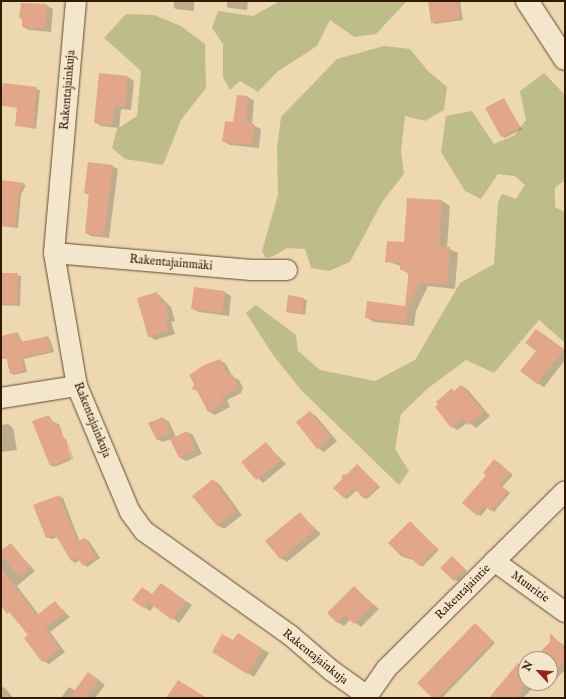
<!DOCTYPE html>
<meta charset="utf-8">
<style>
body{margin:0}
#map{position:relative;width:566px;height:699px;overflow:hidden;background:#eed8b2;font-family:"IM FELL English",serif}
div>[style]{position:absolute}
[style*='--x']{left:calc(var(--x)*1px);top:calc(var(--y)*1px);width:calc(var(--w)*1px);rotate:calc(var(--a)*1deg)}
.green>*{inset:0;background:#bebd89}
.shadow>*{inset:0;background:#0003}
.building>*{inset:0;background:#e2a78a}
.roads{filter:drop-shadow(0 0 1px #604a2c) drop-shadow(0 0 1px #604a2c)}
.minor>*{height:20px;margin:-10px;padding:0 10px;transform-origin:10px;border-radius:10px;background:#f4e6cd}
.tertiary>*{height:22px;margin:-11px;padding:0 11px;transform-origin:11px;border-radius:11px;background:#f4e6cd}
span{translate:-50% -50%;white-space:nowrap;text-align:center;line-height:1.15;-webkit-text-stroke:3px #f4e6cd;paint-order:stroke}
.street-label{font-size:12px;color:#311a00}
.frame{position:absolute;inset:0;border:2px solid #311a00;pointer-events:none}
.north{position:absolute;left:518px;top:651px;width:40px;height:40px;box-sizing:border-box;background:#f4e6cd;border:1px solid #a6947b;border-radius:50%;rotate:296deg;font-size:11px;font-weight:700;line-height:16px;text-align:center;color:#311a00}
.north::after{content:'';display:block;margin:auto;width:14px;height:18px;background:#8f2418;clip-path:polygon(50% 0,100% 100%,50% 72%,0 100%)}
</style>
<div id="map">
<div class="green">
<i style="clip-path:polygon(280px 1px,407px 1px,376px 34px,354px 37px,330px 20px,317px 46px,277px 72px,258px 92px,240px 81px,230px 90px,223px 77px,223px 44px,212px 28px,218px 11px,253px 16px)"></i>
<i style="clip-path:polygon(126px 14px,154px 15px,181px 26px,205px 44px,206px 88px,181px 120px,163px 165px,125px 159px,112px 148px,117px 129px,137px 116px,141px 71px,104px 38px)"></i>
<i style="clip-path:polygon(384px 46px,410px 49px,428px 71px,447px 87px,444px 110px,425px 121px,405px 116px,401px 151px,404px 174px,382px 202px,350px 262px,329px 271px,311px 268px,305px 249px,287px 248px,274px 256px,266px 258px,262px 251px,278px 195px,277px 147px,281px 117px,337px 59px)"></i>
<i style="clip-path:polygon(544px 73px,565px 95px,565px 180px,555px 188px,555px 207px,565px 212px,565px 343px,539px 320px,494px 373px,466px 360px,427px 389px,401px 414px,395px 449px,409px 471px,399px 485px,301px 390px,273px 355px,246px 313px,256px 305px,296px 335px,298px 351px,320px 370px,375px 381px,415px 360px,460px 283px,494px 264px,498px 202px,502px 194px,516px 199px,525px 185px,515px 176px,498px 174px,481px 199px,465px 191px,441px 152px,446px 116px,472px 111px,494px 144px,515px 135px,526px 120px,520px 91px)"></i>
</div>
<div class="shadow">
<i style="clip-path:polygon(174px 1px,194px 1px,194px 11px,176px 9px,174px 8px)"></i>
<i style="clip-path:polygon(227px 1px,248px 1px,247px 10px,230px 8px,227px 7px)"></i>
<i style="clip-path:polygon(429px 1px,460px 1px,463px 20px,435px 24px,432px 22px)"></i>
<i style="clip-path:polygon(46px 5px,53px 9px,51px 32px,29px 30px,23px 27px)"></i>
<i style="clip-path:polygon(100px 74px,128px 77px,134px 81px,131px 110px,121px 109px,119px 128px,101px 126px,95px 122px)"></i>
<i style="clip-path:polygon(3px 84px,40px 90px,36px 129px,16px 125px,18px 108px,1px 105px)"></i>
<i style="clip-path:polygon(248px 97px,254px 101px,252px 125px,261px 129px,259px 148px,230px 145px,223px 141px)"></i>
<i style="clip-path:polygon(503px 99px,522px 129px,505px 138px,502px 136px)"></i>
<i style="clip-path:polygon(112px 166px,118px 169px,109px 238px,91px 236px,86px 233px,89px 195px,85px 193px)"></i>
<i style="clip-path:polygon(1px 181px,26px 185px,21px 195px,18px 228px,1px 226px)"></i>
<i style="clip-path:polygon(408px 199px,442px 201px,450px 206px,447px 248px,458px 253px,455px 289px,428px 286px,416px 311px,414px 326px,374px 322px,366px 317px,406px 307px,409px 274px,401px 269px,401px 266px,386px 261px,405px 244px)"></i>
<i style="clip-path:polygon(1px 274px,21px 276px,20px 306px,1px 305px)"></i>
<i style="clip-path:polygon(224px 292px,231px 296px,229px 316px,199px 312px,192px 309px)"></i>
<i style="clip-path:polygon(157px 293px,171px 307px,175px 321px,171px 322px,175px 334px,155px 340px,149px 336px)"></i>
<i style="clip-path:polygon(289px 296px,307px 300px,305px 315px,287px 312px)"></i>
<i style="clip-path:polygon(18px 333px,23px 343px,47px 337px,50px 339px,54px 352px,24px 359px,27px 372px,14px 375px,11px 373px,8px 358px,1px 359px,1px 337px)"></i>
<i style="clip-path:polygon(543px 334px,565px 350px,565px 360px,544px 387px,537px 383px)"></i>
<i style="clip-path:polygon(219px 360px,226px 364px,232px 376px,239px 380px,243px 388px,241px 393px,227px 400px,230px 407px,215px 415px,208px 411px)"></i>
<i style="clip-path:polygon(462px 386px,468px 390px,490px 416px,476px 428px,468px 422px,458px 430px,452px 427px,452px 390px,455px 392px)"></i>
<i style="clip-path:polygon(310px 412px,316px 416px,337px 441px,324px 452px,318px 448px)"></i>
<i style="clip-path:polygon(49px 416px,54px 423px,59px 424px,71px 460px,54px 467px,51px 465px)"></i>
<i style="clip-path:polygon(163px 418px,169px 422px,176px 437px,187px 432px,193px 435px,202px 454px,186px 461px,179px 457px,171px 439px,163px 442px,156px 439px)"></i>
<i style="clip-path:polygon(8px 424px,13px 428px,17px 450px,1px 452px,1px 425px)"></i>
<i style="clip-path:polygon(68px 441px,73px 459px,72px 460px)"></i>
<i style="clip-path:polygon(266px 444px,286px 464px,263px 483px,243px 463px)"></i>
<i style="clip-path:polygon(498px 462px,513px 475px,502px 487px,510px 493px,494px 512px,488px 507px,481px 516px,478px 515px)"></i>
<i style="clip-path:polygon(357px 465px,380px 487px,367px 499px,357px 490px,347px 499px,344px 498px,347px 475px)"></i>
<i style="clip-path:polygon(213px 480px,219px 484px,242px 515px,224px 529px,217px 525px)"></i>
<i style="clip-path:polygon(59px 496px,63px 498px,80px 542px,85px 539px,89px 541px,100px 558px,87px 567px,80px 560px,75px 563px,71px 560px,58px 537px,51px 539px,47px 537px)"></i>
<i style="clip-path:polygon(300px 514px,321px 534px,287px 562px,280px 558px)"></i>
<i style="clip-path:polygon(410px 522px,439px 550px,422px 567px,413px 559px,412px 560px,401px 556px,389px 543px)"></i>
<i style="clip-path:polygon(11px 544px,35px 571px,17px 586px,39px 615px,55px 602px,70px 617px,50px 632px,65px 652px,49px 664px,43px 661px,29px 636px,1px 602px,1px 552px)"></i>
<i style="clip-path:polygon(452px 557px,467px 571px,458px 581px,455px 580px)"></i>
<i style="clip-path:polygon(161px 584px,192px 605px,179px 623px,155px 605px,150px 611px,134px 600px,142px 588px,153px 595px)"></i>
<i style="clip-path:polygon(354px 588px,379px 609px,361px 627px,351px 619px,344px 626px,337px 622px)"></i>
<i style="clip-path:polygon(478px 626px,495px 643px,442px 698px,434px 698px)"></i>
<i style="clip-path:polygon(244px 638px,269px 653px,254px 677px,213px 651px)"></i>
<i style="clip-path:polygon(555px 639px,565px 646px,565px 670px,554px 681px,550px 678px,550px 659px,534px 659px)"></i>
<i style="clip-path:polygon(518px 664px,526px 667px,526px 683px,538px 683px,523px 698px,490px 698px)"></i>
<i style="clip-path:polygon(95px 677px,105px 685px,95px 698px,61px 698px,69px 687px,76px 691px)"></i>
<i style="clip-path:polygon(1px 686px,6px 689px,13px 698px,1px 698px)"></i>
</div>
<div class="building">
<i style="clip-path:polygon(428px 1px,457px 1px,460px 19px,431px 23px)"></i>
<i style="clip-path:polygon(21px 3px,47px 4px,45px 29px,22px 27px,22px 19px,19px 18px)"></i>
<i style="clip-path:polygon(99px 73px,128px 76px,125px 107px,114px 106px,112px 125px,94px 123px)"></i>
<i style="clip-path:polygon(3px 83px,37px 87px,33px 128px,15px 126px,17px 107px,1px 106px)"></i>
<i style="clip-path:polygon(237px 95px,248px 96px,246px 123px,255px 124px,252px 145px,222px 142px,225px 121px,233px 122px)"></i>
<i style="clip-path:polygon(504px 98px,520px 127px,501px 137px,485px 108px)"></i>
<i style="clip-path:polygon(88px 162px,113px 165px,104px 236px,85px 233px,89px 193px,84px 193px)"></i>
<i style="clip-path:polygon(1px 180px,24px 183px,19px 193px,15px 227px,1px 225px)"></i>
<i style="clip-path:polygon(407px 198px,442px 200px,439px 246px,450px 247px,447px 285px,420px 282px,408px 307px,406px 323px,365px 318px,367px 301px,405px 306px,409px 270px,400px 270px,400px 263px,385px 262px,387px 241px,404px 242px)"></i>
<i style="clip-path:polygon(1px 273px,18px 273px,17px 305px,1px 304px)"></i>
<i style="clip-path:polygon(194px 287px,225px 291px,222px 313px,191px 309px)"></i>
<i style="clip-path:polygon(157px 292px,161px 303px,165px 302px,169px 317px,165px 318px,169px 331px,148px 337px,137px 298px)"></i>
<i style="clip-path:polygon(288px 295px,304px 298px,302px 314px,286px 312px)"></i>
<i style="clip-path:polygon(536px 329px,564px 350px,537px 384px,520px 371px,536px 351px,525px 343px)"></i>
<i style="clip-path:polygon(18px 332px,21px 342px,48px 336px,51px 351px,21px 358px,25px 370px,10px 374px,6px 356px,1px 357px,1px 336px)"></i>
<i style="clip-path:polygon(220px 359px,227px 374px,233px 375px,237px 384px,235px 390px,221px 397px,224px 403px,208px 412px,197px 391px,192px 389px,194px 384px,189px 375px,204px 365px)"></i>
<i style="clip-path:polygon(461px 385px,484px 412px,469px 425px,463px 418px,451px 428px,435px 407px,438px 404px,436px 402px,452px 388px,454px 391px)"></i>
<i style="clip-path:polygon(310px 411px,331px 437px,317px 449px,296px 422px)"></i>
<i style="clip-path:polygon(49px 415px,52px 423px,56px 422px,63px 437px,66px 439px,71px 458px,50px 466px,32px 421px)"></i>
<i style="clip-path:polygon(163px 417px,170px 433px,156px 439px,148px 423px)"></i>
<i style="clip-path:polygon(187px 431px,196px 450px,179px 458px,170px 439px)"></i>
<i style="clip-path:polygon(266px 442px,281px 461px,256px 480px,241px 462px)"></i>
<i style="clip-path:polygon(494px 459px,510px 473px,500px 485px,508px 491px,491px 511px,485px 506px,477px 516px,462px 503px,486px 475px,483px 473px)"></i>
<i style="clip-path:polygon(357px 464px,378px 485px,364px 499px,354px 488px,344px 498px,333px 488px,342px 479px,342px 475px,347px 474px)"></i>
<i style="clip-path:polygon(213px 479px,236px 511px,217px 526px,192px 496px)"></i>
<i style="clip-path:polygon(59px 495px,78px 542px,84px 538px,97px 556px,83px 566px,77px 557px,71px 561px,55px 534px,46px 538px,33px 505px)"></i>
<i style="clip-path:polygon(300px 512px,315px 530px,280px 559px,265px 541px)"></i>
<i style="clip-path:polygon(410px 521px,437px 548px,419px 566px,410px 557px,408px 559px,403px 554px,401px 556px,388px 543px)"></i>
<i style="clip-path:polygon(11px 543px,30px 567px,19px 577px,1px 554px,1px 550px)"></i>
<i style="clip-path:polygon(452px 556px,465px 569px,454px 581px,440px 568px)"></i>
<i style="clip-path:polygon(1px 568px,37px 615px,55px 601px,65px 613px,45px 629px,60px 649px,42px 662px,24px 638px,28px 635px,10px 612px,7px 614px,1px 606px)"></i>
<i style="clip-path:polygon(161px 583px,186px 601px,172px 620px,148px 602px,143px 608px,132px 600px,142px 587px,152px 594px)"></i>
<i style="clip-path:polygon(354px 586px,373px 605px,354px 624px,345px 615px,337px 623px,327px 613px)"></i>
<i style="clip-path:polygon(475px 623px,493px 641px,438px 698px,432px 698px,417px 683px)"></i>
<i style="clip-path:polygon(238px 633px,263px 649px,247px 674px,212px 652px,222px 634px,233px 640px)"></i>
<i style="clip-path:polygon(550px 633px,565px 648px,565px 661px,550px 676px,550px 659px,533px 659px,550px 642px)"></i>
<i style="clip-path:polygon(518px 663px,524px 668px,526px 666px,526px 683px,529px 683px,515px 698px,489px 698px)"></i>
<i style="clip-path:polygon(88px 672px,99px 680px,86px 698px,69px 698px)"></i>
<i style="clip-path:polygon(178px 680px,207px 698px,166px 698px)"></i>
</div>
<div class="roads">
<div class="minor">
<i style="--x:76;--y:1;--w:253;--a:95"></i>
<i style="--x:54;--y:253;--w:135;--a:80.2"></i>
<i style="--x:77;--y:386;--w:137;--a:67.2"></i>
<i style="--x:130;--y:512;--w:24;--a:54"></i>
<i style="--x:144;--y:531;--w:179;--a:35.5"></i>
<i style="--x:290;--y:635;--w:55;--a:40.6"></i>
<i style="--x:332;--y:671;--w:43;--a:35.5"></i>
<i style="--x:54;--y:253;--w:198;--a:4.9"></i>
<i style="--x:251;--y:270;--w:36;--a:0"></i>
<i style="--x:1;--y:398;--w:77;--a:-9"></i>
<i style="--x:494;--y:561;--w:87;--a:35.7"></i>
<i style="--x:366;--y:698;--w:35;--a:-55"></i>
<i style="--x:386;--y:669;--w:252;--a:-44.8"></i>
</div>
<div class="tertiary">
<i style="--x:527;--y:1;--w:69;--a:56.8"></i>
</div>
</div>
<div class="street-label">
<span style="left:68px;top:90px;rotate:-85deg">Rakentajainkuja</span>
<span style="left:171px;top:263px;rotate:5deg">Rakentajainmäki</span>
<span style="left:92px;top:420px;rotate:68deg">Rakentajainkuja</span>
<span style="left:530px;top:587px;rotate:36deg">Muuritie</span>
<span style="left:463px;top:592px;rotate:-45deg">Rakentajaintie</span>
<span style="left:315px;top:657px;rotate:39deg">Rakentajainkuja</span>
</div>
<div class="frame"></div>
<div class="north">N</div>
</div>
